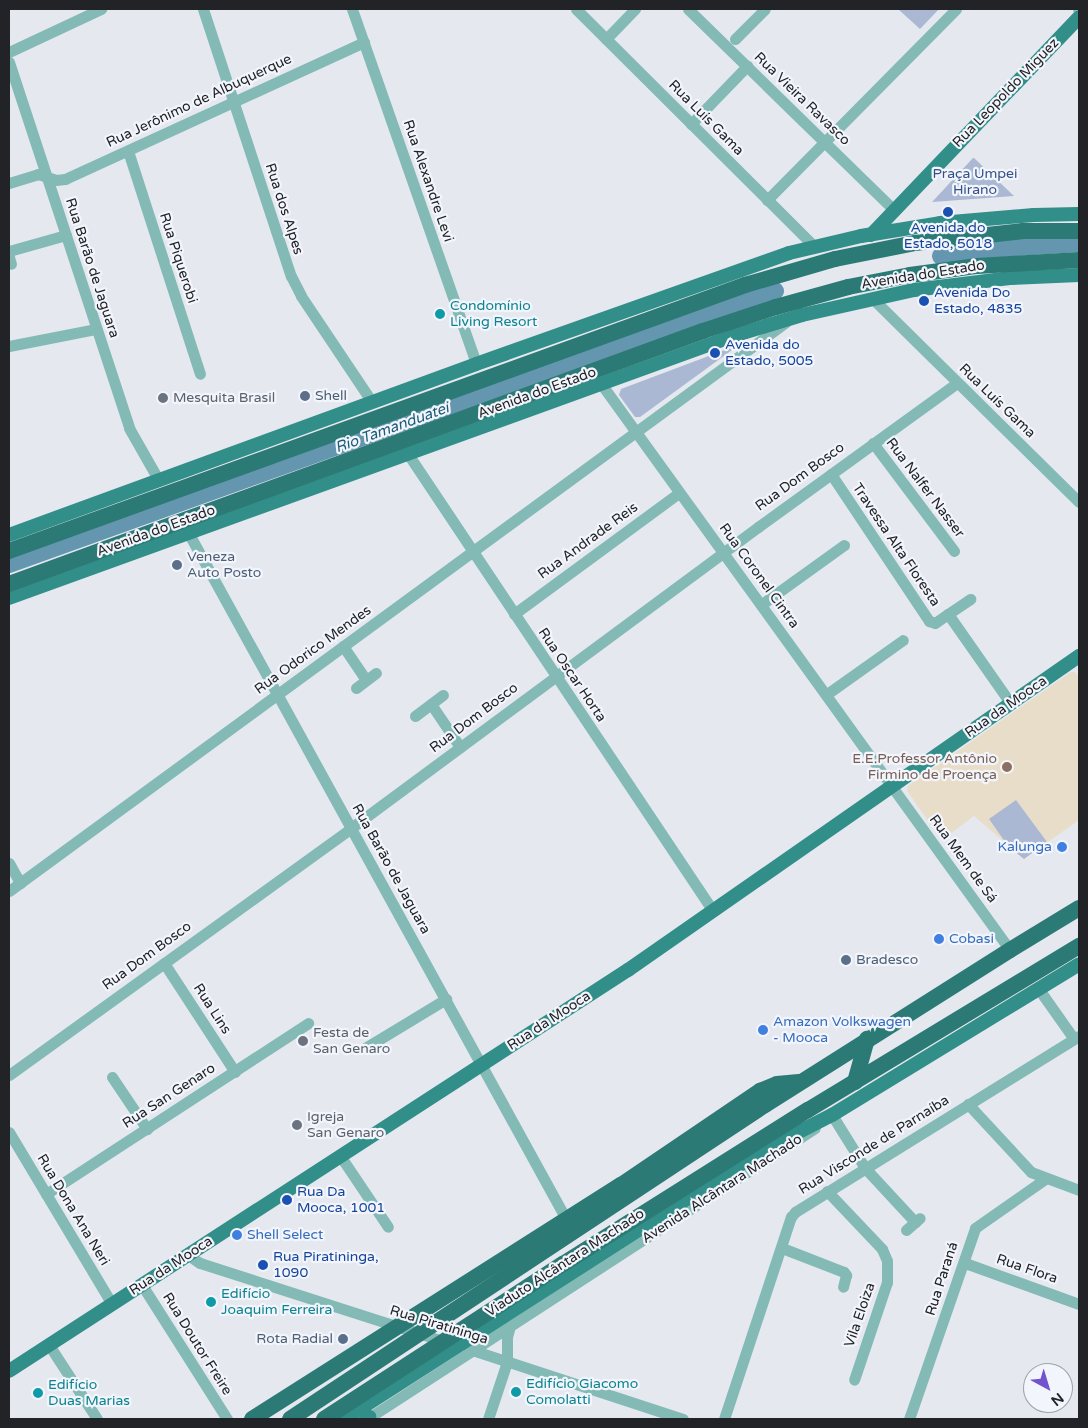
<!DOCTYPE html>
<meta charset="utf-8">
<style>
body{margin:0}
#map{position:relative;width:1088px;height:1428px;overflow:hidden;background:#e5e8ef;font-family:"Varela Round",sans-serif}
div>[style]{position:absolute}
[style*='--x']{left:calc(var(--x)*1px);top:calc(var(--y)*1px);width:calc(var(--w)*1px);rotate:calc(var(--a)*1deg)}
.education>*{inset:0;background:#e8ddc9}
.green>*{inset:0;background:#aab8d4}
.river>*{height:18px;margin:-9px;padding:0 9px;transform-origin:9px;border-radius:9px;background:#6496b0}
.minor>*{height:11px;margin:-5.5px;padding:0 5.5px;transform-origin:5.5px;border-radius:5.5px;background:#84bab6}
.major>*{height:14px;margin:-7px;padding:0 7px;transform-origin:7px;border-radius:7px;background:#318e88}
.highway>*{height:16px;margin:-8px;padding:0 8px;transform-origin:8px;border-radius:8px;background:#2b7a75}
.major-bridge>*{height:14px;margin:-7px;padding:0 7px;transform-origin:7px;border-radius:7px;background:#318e88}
.highway-bridge>*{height:16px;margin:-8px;padding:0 8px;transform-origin:8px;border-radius:8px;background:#2b7a75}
.dots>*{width:14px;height:14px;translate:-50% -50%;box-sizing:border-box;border:2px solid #f2f6fc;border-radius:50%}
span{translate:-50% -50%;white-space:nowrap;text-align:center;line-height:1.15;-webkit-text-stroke:4.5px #f2f6fc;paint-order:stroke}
.street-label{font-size:14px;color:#222326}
.park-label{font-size:14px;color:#375188}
.transit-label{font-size:14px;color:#164399}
.left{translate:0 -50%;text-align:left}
.culture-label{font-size:14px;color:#0d838f}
.service-label{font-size:14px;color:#4e5e75}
.right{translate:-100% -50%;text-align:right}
.worship-label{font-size:14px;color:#5b616d}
.education-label{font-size:14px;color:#785e54}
.shop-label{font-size:14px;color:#366cbe}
.water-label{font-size:15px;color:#1c5b77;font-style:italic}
.frame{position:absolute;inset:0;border:10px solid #222326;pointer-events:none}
.north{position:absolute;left:1023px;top:1363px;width:50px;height:50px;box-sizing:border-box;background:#f2f6fc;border:1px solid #9fa2a6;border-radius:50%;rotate:141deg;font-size:14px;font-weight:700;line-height:20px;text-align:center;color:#222326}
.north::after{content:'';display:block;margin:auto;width:18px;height:22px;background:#7154ce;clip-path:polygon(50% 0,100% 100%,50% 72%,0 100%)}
</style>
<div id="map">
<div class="education">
<i style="clip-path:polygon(1071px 672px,1075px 672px,1079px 678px,1079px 820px,1024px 859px,974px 816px,942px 840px,907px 791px,908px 786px)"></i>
</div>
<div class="green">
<i style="clip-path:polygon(898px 9px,939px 9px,920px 29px)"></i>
<i style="clip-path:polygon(974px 158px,1014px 196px,932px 202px,973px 158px)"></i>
<i style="clip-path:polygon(730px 348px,732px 350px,640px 417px,635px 417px,619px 395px,621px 389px)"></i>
<i style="clip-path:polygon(1016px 800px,1047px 842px,1024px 859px,1008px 846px,989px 819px)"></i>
</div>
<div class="river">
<i style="--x:941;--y:256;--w:48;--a:-8.5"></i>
<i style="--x:988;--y:249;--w:91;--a:-3.8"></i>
<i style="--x:9;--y:564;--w:751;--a:-19.76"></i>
<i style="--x:716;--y:310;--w:62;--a:-17.9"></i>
</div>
<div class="minor">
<i style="--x:203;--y:9;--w:281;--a:71.8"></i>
<i style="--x:291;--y:276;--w:22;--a:63"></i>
<i style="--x:301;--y:296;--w:128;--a:56.2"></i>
<i style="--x:352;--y:9;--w:376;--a:70.7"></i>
<i style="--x:576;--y:9;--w:337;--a:44.9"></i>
<i style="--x:688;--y:9;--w:288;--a:44.3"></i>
<i style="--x:1078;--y:9;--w:1;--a:45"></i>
<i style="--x:606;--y:39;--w:42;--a:-46"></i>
<i style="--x:735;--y:39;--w:42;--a:-45"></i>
<i style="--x:9;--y:52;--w:102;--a:-25.1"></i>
<i style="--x:9;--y:62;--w:385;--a:71.8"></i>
<i style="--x:129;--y:428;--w:59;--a:60.4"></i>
<i style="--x:691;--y:124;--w:81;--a:-46"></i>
<i style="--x:128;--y:151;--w:234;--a:72.1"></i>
<i style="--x:9;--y:183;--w:30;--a:-17"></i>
<i style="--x:38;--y:174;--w:19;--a:18"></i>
<i style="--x:56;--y:180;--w:9;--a:-6"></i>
<i style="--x:65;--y:179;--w:329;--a:-24.6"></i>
<i style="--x:767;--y:200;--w:269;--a:-45.3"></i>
<i style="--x:9;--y:251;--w:59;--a:-15.7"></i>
<i style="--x:9;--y:257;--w:7;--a:74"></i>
<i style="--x:873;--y:299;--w:289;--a:44.6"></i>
<i style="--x:9;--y:346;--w:89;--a:-11.1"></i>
<i style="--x:602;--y:385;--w:697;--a:54.17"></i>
<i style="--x:873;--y:443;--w:135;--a:53.1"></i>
<i style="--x:408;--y:454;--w:549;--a:56.28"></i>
<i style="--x:831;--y:474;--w:177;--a:56.3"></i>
<i style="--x:929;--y:621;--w:6;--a:18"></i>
<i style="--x:935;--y:623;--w:16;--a:-35"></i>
<i style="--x:948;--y:614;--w:110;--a:55"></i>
<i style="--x:189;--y:534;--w:782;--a:61.17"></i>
<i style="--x:762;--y:604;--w:101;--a:-35.7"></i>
<i style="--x:514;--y:614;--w:205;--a:-36.3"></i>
<i style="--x:948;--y:614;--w:27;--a:-34"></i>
<i style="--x:343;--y:646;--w:41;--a:55.9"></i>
<i style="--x:356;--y:688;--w:25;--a:-37"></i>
<i style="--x:827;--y:694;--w:93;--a:-35.4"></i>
<i style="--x:431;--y:704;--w:52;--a:56"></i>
<i style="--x:415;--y:716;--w:35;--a:-37"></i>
<i style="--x:9;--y:863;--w:23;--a:61"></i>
<i style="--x:9;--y:891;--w:963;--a:-36.22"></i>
<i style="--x:164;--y:963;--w:130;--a:56.9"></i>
<i style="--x:1038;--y:988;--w:62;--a:54.8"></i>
<i style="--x:365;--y:1048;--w:95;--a:-31.2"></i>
<i style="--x:9;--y:1075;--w:422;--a:-35.8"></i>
<i style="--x:351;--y:828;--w:506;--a:-36.49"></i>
<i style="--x:758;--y:527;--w:246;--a:-35.9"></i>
<i style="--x:112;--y:1077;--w:63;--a:56.1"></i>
<i style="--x:968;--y:1104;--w:93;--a:47.2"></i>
<i style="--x:1031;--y:1172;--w:51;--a:20.6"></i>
<i style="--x:832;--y:1115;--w:62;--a:58.1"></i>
<i style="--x:865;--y:1168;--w:74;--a:47.2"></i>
<i style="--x:9;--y:1132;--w:200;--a:59.1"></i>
<i style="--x:341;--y:1157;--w:84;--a:56.1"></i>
<i style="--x:827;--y:1191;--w:80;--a:46.5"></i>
<i style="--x:882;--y:1249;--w:13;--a:67"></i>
<i style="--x:887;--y:1261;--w:21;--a:90"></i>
<i style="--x:887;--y:1282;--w:103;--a:108.6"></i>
<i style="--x:46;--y:1194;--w:313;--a:-33.1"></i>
<i style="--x:906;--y:1230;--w:18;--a:-41"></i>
<i style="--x:782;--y:1248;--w:66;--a:21.2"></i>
<i style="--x:844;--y:1272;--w:4;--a:56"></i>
<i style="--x:846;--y:1275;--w:12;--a:104"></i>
<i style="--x:188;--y:1255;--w:14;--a:34"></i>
<i style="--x:200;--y:1263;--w:258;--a:17.8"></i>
<i style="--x:965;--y:1263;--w:121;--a:19.8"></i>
<i style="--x:142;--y:1285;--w:159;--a:57.6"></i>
<i style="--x:49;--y:1345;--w:88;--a:57"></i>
<i style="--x:469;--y:1349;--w:225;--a:18.1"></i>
<i style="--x:367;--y:1419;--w:534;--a:-33.01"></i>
<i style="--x:488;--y:1419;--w:60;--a:-71.6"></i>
<i style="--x:507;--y:1362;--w:25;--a:-90"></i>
<i style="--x:507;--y:1337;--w:11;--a:-75"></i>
<i style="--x:724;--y:1419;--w:213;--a:-71.7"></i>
<i style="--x:791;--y:1217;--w:6;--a:-51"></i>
<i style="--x:795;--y:1212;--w:334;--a:-31.8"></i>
<i style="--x:909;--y:1419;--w:202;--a:-70.9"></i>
<i style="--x:975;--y:1228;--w:85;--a:-35"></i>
</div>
<div class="major">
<i style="--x:871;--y:235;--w:301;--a:-46.3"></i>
<i style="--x:9;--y:535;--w:497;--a:-20.1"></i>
<i style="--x:476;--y:364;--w:332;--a:-19.5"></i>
<i style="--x:789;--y:253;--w:74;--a:-13.3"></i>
<i style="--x:861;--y:236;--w:80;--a:-9.3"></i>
<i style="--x:940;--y:223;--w:94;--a:-4.9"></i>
<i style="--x:1034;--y:215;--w:45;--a:-1.3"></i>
<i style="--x:9;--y:598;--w:773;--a:-19.89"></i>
<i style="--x:736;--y:335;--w:69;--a:-16.9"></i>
<i style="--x:802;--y:315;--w:115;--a:-12.6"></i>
<i style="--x:914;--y:290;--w:98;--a:-7.1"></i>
<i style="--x:1011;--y:278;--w:68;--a:-2.5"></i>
<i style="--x:758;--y:1153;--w:83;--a:-27.2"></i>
<i style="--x:832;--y:1115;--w:289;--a:-31.4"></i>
<i style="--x:9;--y:1371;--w:738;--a:-32.94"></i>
<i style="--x:628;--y:970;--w:550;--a:-34.85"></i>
<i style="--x:366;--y:1419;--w:4;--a:-34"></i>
</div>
<div class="highway">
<i style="--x:9;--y:551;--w:783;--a:-19.87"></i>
<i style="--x:745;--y:285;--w:94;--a:-16.1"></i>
<i style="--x:835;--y:259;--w:82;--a:-11.3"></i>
<i style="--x:915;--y:243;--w:109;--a:-6.3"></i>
<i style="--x:1023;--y:231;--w:56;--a:0"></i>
<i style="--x:9;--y:584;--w:739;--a:-20.03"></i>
<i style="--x:703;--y:331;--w:77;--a:-18.2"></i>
<i style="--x:776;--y:307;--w:75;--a:-15.5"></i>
<i style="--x:848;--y:287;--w:63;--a:-11"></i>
<i style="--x:910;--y:275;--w:68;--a:-7.7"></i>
<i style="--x:977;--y:266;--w:102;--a:-3.4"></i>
<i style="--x:855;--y:1082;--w:45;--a:-74.4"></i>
<i style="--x:765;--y:1105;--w:290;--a:-32.3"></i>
<i style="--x:1010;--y:950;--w:81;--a:-31.3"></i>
<i style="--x:808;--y:1110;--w:317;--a:-31.2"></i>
<i style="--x:252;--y:1419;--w:437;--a:-32.4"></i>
<i style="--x:621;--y:1185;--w:168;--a:-34.1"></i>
<i style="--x:760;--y:1091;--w:18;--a:-22"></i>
<i style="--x:777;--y:1084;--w:22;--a:-5"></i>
</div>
<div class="major-bridge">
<i style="--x:344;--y:1419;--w:492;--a:-32.7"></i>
</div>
<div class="highway-bridge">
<i style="--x:290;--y:1419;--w:569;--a:-33.47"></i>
<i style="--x:324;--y:1419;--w:285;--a:-33"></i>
<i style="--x:563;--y:1264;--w:289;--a:-32.2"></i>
</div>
<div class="dots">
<i style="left:948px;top:212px;background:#1a4fb4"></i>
<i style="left:924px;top:301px;background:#1a4fb4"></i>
<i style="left:440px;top:314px;background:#0f9aa8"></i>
<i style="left:715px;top:353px;background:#1a4fb4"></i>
<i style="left:305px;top:396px;background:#5c6f8a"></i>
<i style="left:163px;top:398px;background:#6b7280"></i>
<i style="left:177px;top:565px;background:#5c6f8a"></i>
<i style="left:1007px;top:767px;background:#8d6e63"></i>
<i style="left:1062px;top:847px;background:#3f7fe0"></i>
<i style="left:939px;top:939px;background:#3f7fe0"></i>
<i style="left:846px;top:960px;background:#5c6f8a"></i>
<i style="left:763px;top:1030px;background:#3f7fe0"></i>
<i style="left:303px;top:1041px;background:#6b7280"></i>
<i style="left:297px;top:1125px;background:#6b7280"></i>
<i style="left:287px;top:1200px;background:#1a4fb4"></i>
<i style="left:237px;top:1235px;background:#3f7fe0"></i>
<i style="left:263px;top:1265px;background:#1a4fb4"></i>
<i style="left:211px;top:1302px;background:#0f9aa8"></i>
<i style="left:343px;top:1339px;background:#5c6f8a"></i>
<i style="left:516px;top:1392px;background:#0f9aa8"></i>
<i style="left:38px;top:1393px;background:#0f9aa8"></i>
</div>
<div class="street-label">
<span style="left:1006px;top:93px;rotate:-46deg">Rua Leopoldo Miguez</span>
<span style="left:802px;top:99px;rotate:44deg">Rua Vieira Ravasco</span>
<span style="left:199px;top:101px;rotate:-25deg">Rua Jerônimo de Albuquerque</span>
<span style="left:706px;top:118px;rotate:45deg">Rua Luís Gama</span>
<span style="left:428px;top:181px;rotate:71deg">Rua Alexandre Levi</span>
<span style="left:284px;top:209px;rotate:72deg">Rua dos Alpes</span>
<span style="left:178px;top:258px;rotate:72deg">Rua Piquerobi</span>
<span style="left:92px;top:268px;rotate:72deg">Rua Barão de Jaguara</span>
<span style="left:923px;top:275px;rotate:-9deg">Avenida do Estado</span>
<span style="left:537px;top:393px;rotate:-20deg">Avenida do Estado</span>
<span style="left:997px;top:401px;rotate:44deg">Rua Luís Gama</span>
<span style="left:800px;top:477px;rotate:-36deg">Rua Dom Bosco</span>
<span style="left:925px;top:488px;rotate:53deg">Rua Nalfer Nasser</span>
<span style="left:156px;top:531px;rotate:-20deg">Avenida do Estado</span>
<span style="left:588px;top:541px;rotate:-36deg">Rua Andrade Reis</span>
<span style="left:896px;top:545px;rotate:56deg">Travessa Alta Floresta</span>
<span style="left:759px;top:576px;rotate:54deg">Rua Coronel Cintra</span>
<span style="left:313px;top:650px;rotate:-36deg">Rua Odorico Mendes</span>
<span style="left:572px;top:675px;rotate:56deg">Rua Oscar Horta</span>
<span style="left:1006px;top:707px;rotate:-35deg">Rua da Mooca</span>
<span style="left:474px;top:718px;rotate:-37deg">Rua Dom Bosco</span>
<span style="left:963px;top:859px;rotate:54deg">Rua Mem de Sá</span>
<span style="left:391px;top:869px;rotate:61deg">Rua Barão de Jaguara</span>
<span style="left:147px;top:956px;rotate:-36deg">Rua Dom Bosco</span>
<span style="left:212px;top:1009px;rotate:57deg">Rua Lins</span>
<span style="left:549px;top:1021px;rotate:-33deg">Rua da Mooca</span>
<span style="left:169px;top:1096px;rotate:-33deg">Rua San Genaro</span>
<span style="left:874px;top:1145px;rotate:-32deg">Rua Visconde de Parnaíba</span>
<span style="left:722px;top:1189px;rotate:-33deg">Avenida Alcântara Machado</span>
<span style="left:73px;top:1210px;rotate:59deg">Rua Dona Ana Neri</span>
<span style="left:565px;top:1263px;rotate:-33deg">Viaduto Alcântara Machado</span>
<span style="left:171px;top:1266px;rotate:-33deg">Rua da Mooca</span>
<span style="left:1027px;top:1269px;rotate:19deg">Rua Flora</span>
<span style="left:942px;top:1279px;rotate:-72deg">Rua Paraná</span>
<span style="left:860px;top:1315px;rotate:-71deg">Vila Eloiza</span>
<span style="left:439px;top:1325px;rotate:17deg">Rua Piratininga</span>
<span style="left:197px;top:1344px;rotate:58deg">Rua Doutor Freire</span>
</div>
<div class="park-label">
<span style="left:975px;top:182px">Praça Umpei<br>Hirano</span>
</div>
<div class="transit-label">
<span style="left:948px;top:236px">Avenida do<br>Estado, 5018</span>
<span class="left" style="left:934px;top:301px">Avenida Do<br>Estado, 4835</span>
<span class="left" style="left:725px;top:353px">Avenida do<br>Estado, 5005</span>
<span class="left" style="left:297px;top:1200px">Rua Da<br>Mooca, 1001</span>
<span class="left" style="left:273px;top:1265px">Rua Piratininga,<br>1090</span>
</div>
<div class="culture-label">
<span class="left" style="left:450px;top:314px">Condomínio<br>Living Resort</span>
<span class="left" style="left:221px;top:1302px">Edifício<br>Joaquim Ferreira</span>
<span class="left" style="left:526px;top:1392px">Edifício Giacomo<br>Comolatti</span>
<span class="left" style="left:48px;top:1393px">Edifício<br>Duas Marias</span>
</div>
<div class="service-label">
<span class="left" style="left:315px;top:396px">Shell</span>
<span class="left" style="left:187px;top:565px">Veneza<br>Auto Posto</span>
<span class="left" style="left:856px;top:960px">Bradesco</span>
<span class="right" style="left:333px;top:1339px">Rota Radial</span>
</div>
<div class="worship-label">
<span class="left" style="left:173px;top:398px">Mesquita Brasil</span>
<span class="left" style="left:313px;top:1041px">Festa de<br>San Genaro</span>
<span class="left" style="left:307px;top:1125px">Igreja<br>San Genaro</span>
</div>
<div class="education-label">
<span class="right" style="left:997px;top:767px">E.E.Professor Antônio<br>Firmino de Proença</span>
</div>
<div class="shop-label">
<span class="right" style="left:1052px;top:847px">Kalunga</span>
<span class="left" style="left:949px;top:939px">Cobasi</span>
<span class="left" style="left:773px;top:1030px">Amazon Volkswagen<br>- Mooca</span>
<span class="left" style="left:247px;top:1235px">Shell Select</span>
</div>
<div class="water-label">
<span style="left:392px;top:428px;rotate:-20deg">Rio Tamanduateí</span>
</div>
<div class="frame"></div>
<div class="north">N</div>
</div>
